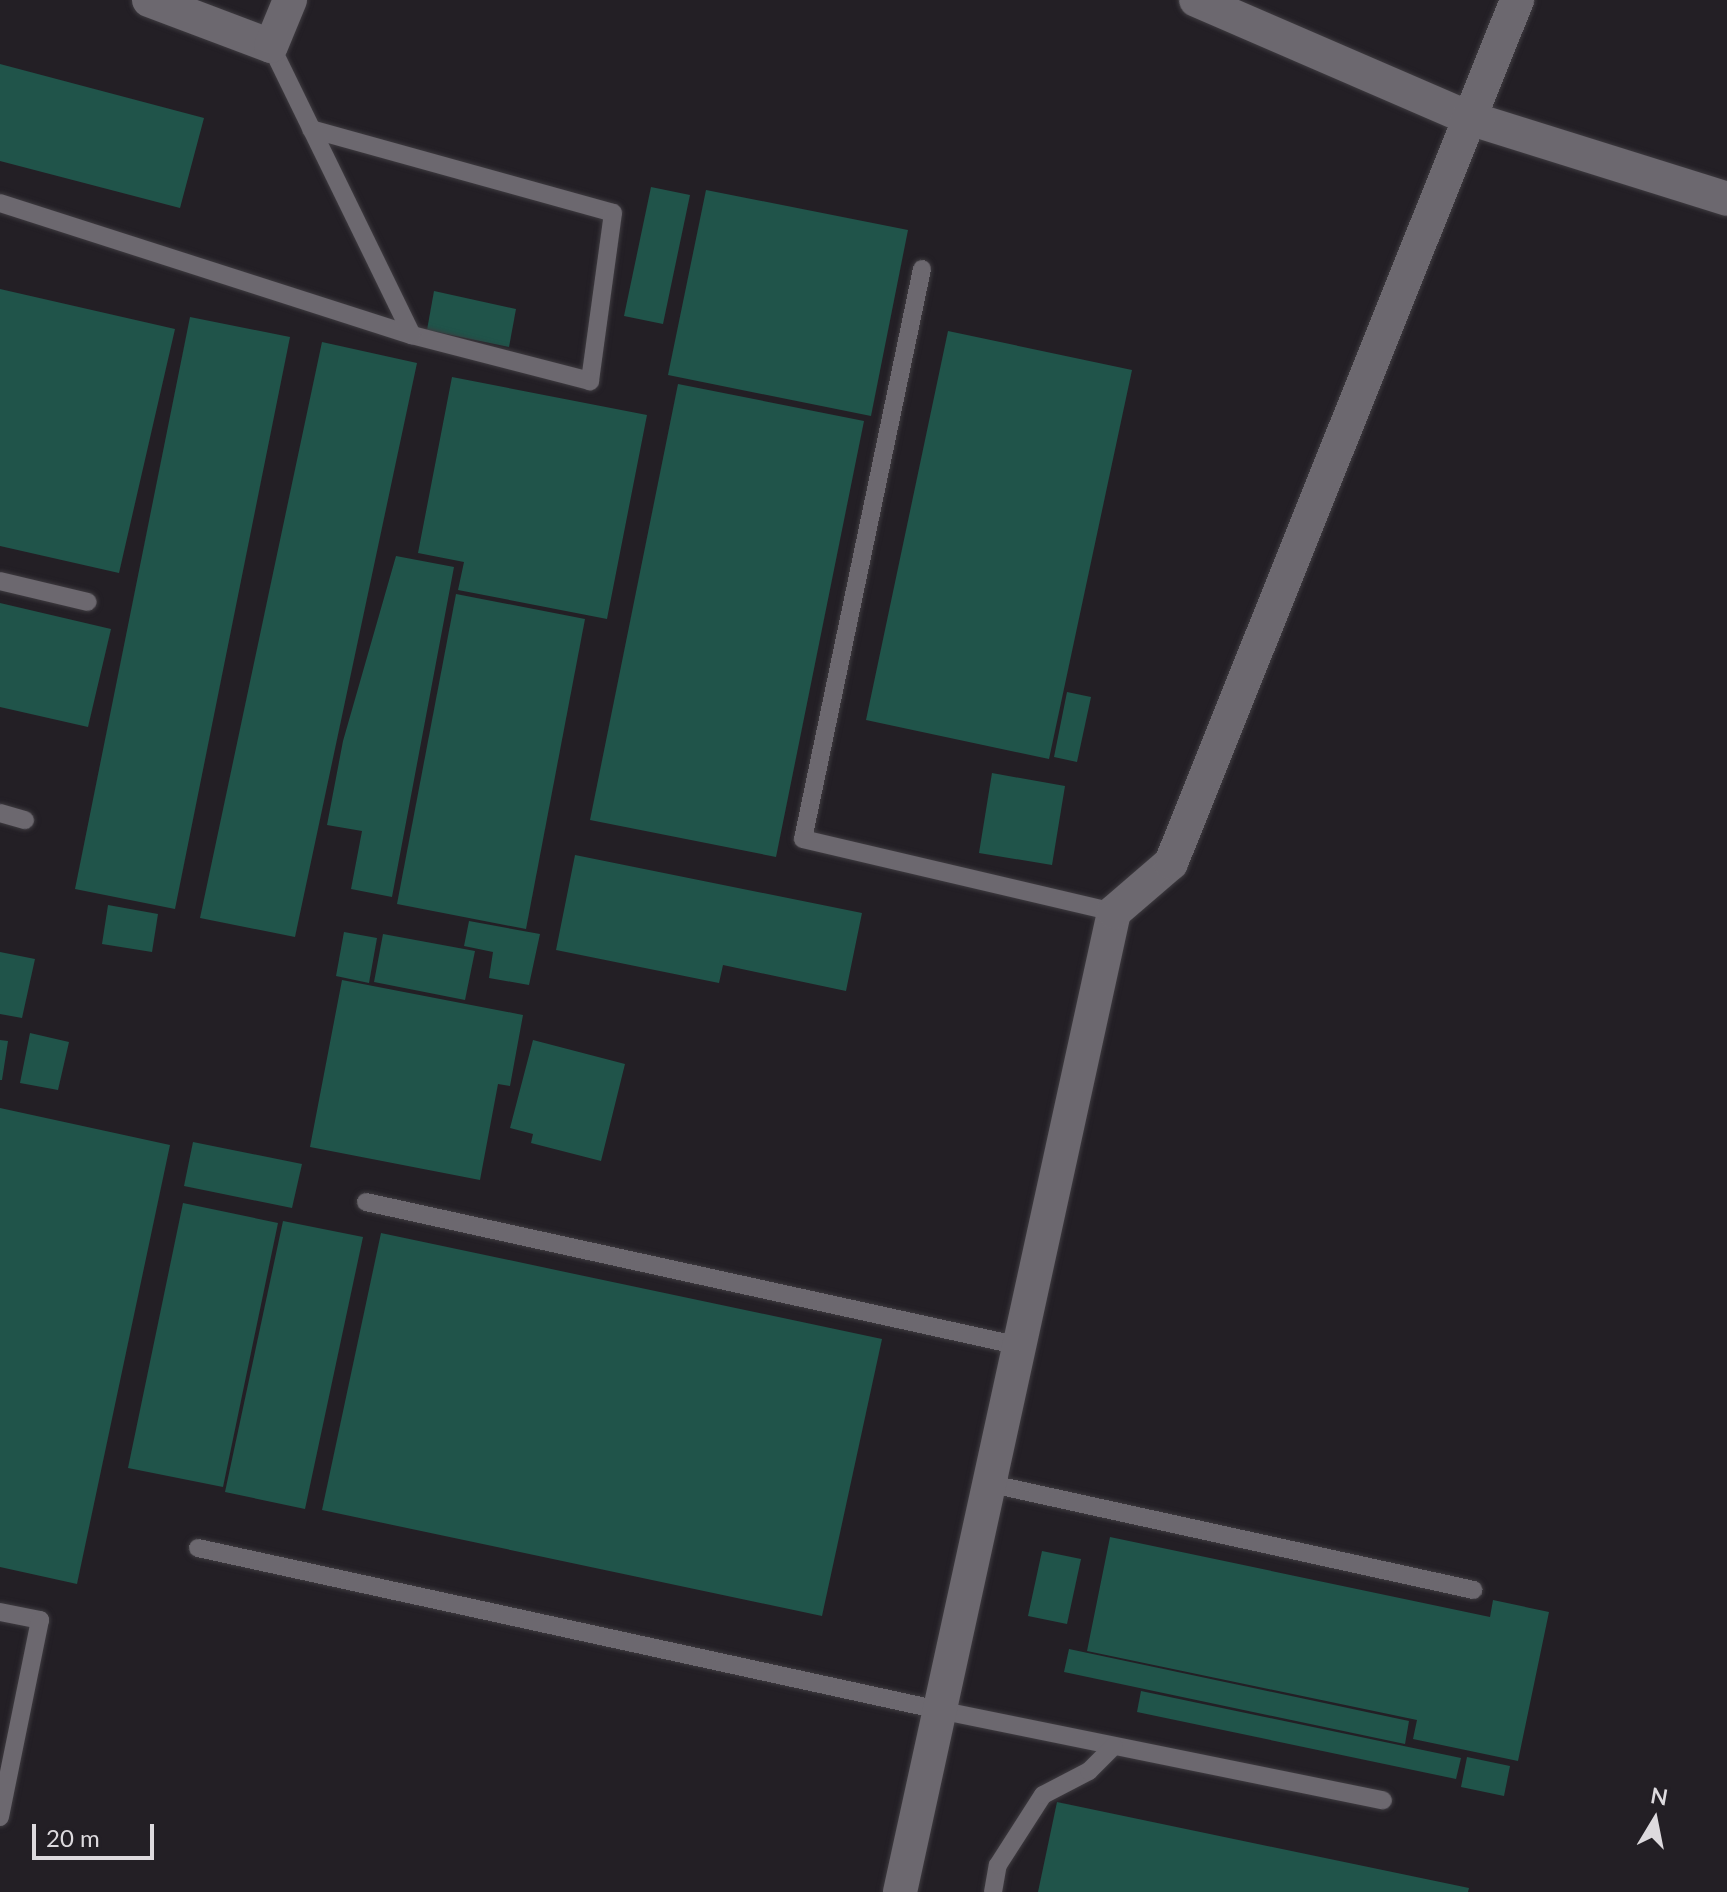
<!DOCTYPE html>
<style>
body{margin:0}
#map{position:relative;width:1727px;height:1892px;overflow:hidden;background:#231f25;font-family:Lato,sans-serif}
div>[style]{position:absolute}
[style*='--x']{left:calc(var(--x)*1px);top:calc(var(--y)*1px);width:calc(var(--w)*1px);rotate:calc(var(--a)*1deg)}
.building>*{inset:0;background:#20544a}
.roads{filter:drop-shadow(0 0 2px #3e3b40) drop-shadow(0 0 2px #3e3b40)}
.service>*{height:18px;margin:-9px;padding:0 9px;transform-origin:9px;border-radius:9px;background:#6c686f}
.minor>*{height:34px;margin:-17px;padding:0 17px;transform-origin:17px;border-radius:17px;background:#6c686f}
span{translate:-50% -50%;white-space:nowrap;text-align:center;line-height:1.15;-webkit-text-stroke:6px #231f25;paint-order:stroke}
.north{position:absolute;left:1615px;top:1780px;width:80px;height:80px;-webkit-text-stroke:6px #231f25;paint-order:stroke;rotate:10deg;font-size:22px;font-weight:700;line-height:32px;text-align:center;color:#dddade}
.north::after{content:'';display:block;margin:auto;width:28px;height:36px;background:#dddade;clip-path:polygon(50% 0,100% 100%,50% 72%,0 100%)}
.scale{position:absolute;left:32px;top:1824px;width:122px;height:36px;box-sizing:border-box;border:4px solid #dddade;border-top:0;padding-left:10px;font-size:24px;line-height:28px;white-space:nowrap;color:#dddade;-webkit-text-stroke:6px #231f25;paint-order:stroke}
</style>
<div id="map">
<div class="building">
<i style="clip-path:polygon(0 64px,204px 118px,180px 208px,0 161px)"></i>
<i style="clip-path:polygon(651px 187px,690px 195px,663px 324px,624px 316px)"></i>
<i style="clip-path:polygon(706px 190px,908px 230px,871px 416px,668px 375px)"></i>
<i style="clip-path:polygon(0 289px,175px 329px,119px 573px,0 546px)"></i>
<i style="clip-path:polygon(434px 291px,516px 309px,509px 347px,427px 330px)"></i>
<i style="clip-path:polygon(190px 317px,290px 337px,175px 909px,75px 889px)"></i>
<i style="clip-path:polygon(948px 331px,1132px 370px,1049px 759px,866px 720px)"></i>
<i style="clip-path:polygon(322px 342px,417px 363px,295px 937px,200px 918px)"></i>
<i style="clip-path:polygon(452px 377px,647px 415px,607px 619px,458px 590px,464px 562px,418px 553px)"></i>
<i style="clip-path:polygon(678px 384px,864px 421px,776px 857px,590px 820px)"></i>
<i style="clip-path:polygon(396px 556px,454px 567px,392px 897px,351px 889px,362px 831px,327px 825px,343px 741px)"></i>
<i style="clip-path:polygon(456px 594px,585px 619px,526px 929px,397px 904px)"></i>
<i style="clip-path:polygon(0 603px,111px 629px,88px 727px,0 707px)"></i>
<i style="clip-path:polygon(1067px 692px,1091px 697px,1077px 762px,1054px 757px)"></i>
<i style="clip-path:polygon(992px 773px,1065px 786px,1052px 865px,979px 853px)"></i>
<i style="clip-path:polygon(575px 855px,862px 913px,846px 991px,723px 965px,719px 983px,556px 950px)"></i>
<i style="clip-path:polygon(108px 905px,158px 914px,152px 952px,102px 944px)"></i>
<i style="clip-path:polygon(469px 921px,540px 934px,529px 985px,489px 978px,493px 952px,464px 946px)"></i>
<i style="clip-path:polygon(344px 932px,377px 938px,369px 983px,336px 976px)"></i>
<i style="clip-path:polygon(383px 934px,475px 951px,465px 1000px,374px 982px)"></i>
<i style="clip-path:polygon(0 952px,35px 959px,22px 1018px,0 1014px)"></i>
<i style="clip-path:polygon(342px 980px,523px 1015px,510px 1086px,498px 1084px,480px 1180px,310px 1147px)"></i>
<i style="clip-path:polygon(30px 1033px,69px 1042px,58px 1090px,20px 1083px)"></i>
<i style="clip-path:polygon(0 1040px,8px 1041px,2px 1080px,0 1080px)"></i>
<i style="clip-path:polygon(533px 1040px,625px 1064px,601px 1161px,531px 1143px,533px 1134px,510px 1128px)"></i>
<i style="clip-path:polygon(0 1108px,170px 1145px,77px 1584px,0 1567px)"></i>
<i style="clip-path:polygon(193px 1142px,302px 1164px,292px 1208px,184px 1186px)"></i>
<i style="clip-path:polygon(183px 1203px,278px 1223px,223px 1487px,128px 1468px)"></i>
<i style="clip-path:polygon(283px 1221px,363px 1237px,305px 1509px,225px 1492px)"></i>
<i style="clip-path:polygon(381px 1233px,882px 1339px,822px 1616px,322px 1510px)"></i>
<i style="clip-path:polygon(1110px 1537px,1490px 1617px,1493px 1600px,1549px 1612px,1518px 1761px,1413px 1739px,1417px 1720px,1087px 1651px)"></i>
<i style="clip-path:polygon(1042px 1551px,1081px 1559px,1067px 1624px,1028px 1616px)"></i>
<i style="clip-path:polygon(1069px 1649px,1409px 1721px,1405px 1744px,1064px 1672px)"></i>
<i style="clip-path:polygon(1141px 1691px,1461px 1758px,1456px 1779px,1137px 1712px)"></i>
<i style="clip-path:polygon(1467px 1757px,1510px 1766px,1504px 1796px,1461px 1787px)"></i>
<i style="clip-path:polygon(1057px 1802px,1469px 1888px,1468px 1892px,1038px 1892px)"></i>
</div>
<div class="roads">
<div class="service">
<i style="--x:311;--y:129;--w:313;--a:15.5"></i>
<i style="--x:613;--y:213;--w:170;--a:97.8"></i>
<i style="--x:590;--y:381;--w:184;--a:-165.5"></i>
<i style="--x:0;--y:203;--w:433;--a:17.8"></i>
<i style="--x:412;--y:335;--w:322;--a:-116"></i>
<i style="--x:922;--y:269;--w:582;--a:101.79"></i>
<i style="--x:803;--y:839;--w:319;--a:13.2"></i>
<i style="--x:0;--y:581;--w:90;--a:13.4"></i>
<i style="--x:0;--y:813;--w:26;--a:16"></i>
<i style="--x:366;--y:1202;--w:666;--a:12.41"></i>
<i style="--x:987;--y:1483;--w:498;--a:12.4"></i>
<i style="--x:198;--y:1548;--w:759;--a:12.33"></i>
<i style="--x:939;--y:1710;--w:453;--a:11.5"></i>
<i style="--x:0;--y:1612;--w:41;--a:11.3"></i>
<i style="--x:40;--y:1620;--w:201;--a:101.5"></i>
<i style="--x:993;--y:1892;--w:27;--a:-80"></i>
<i style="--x:998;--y:1865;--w:83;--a:-57.3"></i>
<i style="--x:1043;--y:1795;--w:52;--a:-27.6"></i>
<i style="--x:1089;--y:1771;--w:35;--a:-45"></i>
</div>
<div class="minor">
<i style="--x:149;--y:0;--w:130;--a:20.7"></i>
<i style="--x:271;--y:46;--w:50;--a:-67.6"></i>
<i style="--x:1196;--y:0;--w:297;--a:23.4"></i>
<i style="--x:1469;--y:118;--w:270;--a:17.4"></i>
<i style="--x:900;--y:1892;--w:1003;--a:-77.68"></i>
<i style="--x:1114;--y:912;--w:75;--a:-40.7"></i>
<i style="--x:1171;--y:863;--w:930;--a:-68.15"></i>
</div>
</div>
<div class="north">N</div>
<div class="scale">20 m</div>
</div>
